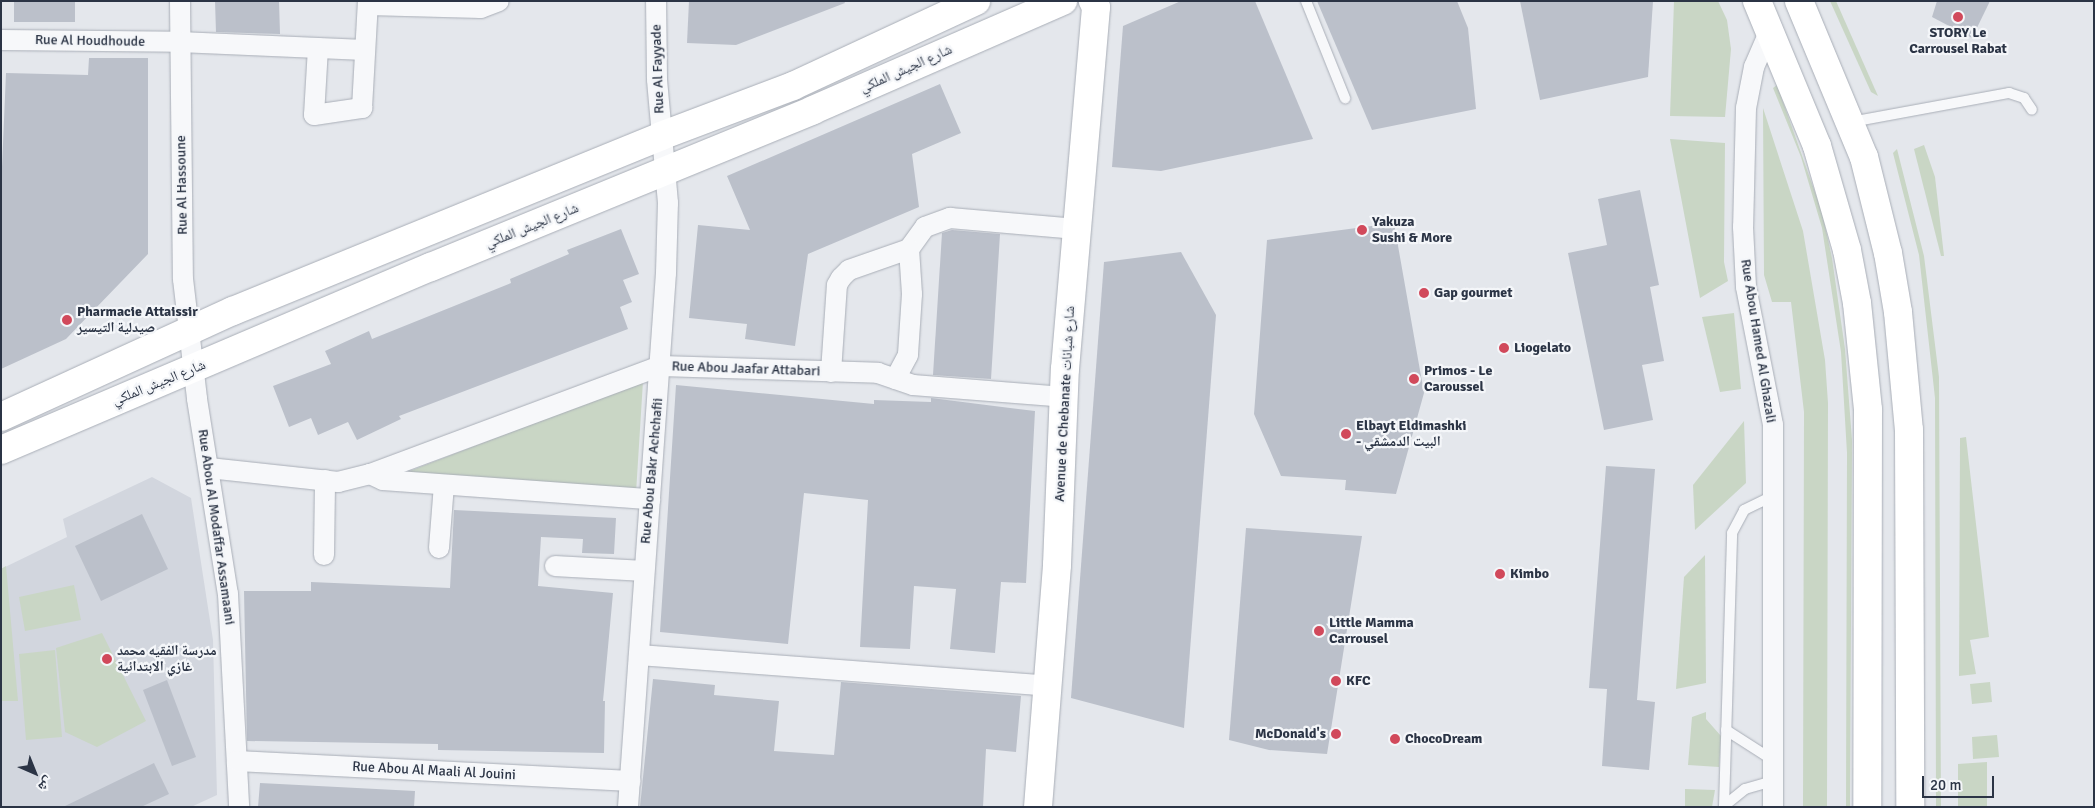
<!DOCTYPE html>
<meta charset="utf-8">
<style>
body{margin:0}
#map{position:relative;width:2095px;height:808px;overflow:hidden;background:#e4e7ec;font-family:Signika,"Noto Naskh Arabic",sans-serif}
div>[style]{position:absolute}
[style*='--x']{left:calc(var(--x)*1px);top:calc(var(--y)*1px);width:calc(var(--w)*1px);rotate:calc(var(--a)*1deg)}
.built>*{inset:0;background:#d2d6de}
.green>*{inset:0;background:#c9d6c5}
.building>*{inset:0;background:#bbc0ca}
.roads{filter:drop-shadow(0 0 1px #a9aeb7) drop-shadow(0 0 1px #a9aeb7)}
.lane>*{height:10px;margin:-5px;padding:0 5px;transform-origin:5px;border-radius:5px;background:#f7f8fa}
.street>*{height:20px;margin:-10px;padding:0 10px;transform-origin:10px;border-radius:10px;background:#f7f8fa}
.secondary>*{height:28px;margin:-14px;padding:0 14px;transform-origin:14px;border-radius:14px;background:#fff}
.primary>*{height:28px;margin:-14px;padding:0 14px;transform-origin:14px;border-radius:14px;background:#fff}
.dots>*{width:14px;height:14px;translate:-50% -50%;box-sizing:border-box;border:2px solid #f4f6f9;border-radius:50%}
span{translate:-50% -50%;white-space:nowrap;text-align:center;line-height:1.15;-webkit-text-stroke:4.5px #f4f6f9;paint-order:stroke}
.poi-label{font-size:14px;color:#2b3445;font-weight:700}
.left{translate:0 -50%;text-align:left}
.right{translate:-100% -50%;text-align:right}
.street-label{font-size:14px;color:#2b3445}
.frame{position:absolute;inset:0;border:2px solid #2b3445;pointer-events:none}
.north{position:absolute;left:10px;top:748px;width:50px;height:50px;-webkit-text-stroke:4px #f4f6f9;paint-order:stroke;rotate:136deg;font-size:14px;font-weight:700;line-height:20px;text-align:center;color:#2b3445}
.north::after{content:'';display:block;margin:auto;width:18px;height:22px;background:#2b3445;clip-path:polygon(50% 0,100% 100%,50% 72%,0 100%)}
.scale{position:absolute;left:1922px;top:776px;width:72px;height:22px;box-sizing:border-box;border:2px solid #2b3445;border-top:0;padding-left:6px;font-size:15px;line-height:18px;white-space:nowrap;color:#2b3445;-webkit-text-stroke:4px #f4f6f9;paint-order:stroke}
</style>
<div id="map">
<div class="built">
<i style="clip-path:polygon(152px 477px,191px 498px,213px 640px,217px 795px,191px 807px,1px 807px,1px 569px,67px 537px,63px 519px)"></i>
</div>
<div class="green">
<i style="clip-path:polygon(1674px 1px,1718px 1px,1727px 20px,1731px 49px,1725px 117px,1670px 116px)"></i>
<i style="clip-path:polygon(1830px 1px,1836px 1px,1878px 96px,1871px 92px)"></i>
<i style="clip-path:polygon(1777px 85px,1822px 212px,1832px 258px,1845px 349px,1852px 440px,1850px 807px,1846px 807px,1847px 453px,1841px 352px,1822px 228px,1801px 157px,1773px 88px)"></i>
<i style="clip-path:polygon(1763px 108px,1803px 231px,1825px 360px,1828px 403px,1827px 807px,1803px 807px,1804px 412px,1791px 302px,1772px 302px,1764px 275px)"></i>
<i style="clip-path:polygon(1670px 139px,1725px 143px,1724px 262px,1728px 281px,1700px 298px)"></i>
<i style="clip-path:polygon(1924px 145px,1935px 177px,1944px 256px,1941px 256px,1914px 149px)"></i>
<i style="clip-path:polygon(1897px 149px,1924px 256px,1939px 377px,1941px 807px,1936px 807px,1935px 398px,1919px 255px,1893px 153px)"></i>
<i style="clip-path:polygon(1734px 313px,1741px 389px,1720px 392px,1702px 317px)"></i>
<i style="clip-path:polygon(643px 381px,636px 493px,394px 477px)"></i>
<i style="clip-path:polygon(1744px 421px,1746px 483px,1695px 530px,1693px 485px)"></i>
<i style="clip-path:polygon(1966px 437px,1989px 637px,1970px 640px,1976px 674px,1959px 676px,1960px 438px)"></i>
<i style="clip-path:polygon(1705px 555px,1706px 683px,1676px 689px,1684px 577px)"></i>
<i style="clip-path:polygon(6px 566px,18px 701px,1px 701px,1px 569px)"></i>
<i style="clip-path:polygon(74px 585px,81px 620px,25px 631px,19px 597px)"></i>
<i style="clip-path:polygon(102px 633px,146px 721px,97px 747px,65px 732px,56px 648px)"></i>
<i style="clip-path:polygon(55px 650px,62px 737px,26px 740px,19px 654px)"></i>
<i style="clip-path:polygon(1990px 682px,1992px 702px,1972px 704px,1970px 684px)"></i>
<i style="clip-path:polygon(1706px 712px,1706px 719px,1721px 736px,1719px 767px,1688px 765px,1692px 717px)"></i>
<i style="clip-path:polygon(1997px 735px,1999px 757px,1973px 759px,1972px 737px)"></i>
<i style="clip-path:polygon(1987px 762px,1987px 807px,1958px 807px,1958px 764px)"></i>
<i style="clip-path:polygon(1685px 789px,1715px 790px,1712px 807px,1685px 807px)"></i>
</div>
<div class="building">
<i style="clip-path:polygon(14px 1px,75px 1px,75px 22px,14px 22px)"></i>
<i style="clip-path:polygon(215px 1px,279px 1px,280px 34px,216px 32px)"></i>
<i style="clip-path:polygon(689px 1px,844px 1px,845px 3px,736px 45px,687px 43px)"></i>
<i style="clip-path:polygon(1181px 1px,1255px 1px,1313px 139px,1161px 171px,1112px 167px,1123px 26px)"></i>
<i style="clip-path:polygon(1317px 1px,1457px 1px,1468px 28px,1476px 109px,1372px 130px)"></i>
<i style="clip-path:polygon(1520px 1px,1653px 1px,1648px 77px,1540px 100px)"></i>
<i style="clip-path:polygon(1937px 1px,1990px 1px,1972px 38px,1932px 17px)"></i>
<i style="clip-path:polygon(89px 58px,148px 58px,148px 254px,66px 339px,1px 369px,1px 190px,6px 73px,88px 75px)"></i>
<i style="clip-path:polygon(940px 84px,961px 133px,912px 154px,919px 207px,808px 254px,795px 346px,745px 339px,747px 324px,689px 318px,698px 225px,750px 230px,727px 176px)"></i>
<i style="clip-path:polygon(1640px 190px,1659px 285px,1650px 287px,1664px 361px,1642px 365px,1653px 420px,1604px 430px,1568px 253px,1607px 245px,1598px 199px)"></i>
<i style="clip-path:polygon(1394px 223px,1424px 393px,1396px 494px,1345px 490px,1346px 480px,1281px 476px,1254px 414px,1267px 240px)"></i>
<i style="clip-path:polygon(621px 229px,639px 274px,623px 280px,632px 302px,620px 307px,628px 329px,399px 416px,401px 419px,357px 440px,348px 422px,318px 435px,311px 418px,289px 427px,273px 386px,331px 364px,325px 351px,369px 331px,372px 339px,511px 283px,510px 279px,569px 254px,567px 250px)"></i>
<i style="clip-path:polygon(952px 230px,1000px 234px,991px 379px,933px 375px,942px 233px)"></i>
<i style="clip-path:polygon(1181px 252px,1216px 315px,1184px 728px,1071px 698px,1104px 262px)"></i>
<i style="clip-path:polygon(676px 385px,874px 404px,874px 400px,931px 402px,931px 398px,1035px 411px,1026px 583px,1001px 582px,995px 653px,950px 649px,956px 589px,914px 586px,910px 649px,860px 647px,868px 500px,804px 493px,788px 644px,660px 632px)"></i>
<i style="clip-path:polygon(1606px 466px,1655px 469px,1637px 700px,1655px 702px,1649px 770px,1602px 766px,1607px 689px,1589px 688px)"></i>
<i style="clip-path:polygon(454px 510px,616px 518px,614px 554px,582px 553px,583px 539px,541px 537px,538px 586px,613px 593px,603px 701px,605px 701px,604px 753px,438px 750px,438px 744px,247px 741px,244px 591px,311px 591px,311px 582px,450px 588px)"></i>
<i style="clip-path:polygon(142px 514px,168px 569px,101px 601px,75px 546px)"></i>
<i style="clip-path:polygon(1246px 528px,1362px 536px,1327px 754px,1269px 750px,1229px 740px)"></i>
<i style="clip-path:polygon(653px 679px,715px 685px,714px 695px,779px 701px,774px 751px,834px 755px,841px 682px,1021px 696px,1016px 752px,986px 749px,983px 807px,640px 807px)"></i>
<i style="clip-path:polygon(167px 680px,196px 757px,172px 766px,143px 690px)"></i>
<i style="clip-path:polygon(154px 763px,169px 794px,141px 807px,63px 807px)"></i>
<i style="clip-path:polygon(260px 783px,415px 791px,414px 807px,258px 807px)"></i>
</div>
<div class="roads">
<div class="lane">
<i style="--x:1306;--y:1;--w:105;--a:68.1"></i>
<i style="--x:1851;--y:122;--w:161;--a:-10.4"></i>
<i style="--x:2009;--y:93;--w:16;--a:18"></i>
<i style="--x:2024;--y:98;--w:14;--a:56"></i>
<i style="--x:1726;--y:730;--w:56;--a:32.6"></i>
<i style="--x:1724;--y:806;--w:27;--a:-39"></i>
<i style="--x:1745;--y:789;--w:29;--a:-16"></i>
<i style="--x:1724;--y:807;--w:274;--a:-88.3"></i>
<i style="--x:1732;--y:533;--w:26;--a:-62"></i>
<i style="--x:1744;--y:510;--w:32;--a:-26"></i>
</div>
<div class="street">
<i style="--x:180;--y:1;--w:278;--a:89.4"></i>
<i style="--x:183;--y:279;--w:121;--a:83.3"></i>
<i style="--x:197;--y:399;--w:197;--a:81"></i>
<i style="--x:228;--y:594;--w:213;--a:87"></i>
<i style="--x:368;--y:5;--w:113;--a:1.5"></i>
<i style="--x:481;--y:8;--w:19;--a:-21"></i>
<i style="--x:1770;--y:30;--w:40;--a:113.4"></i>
<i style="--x:1754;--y:67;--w:42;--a:101"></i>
<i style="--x:1746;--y:108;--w:119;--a:91.4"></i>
<i style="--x:1743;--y:227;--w:60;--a:87.1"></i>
<i style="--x:1746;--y:287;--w:141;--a:78.9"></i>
<i style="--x:1773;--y:425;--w:382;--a:90"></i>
<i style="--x:1;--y:40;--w:178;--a:0.6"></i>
<i style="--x:179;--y:42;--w:186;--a:2.5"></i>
<i style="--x:318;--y:48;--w:67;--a:93.4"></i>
<i style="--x:314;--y:115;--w:49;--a:-8.3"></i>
<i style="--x:362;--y:108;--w:107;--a:-86.8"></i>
<i style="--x:909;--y:249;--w:27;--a:-54"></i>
<i style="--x:925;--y:227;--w:27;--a:-20"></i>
<i style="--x:950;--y:218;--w:127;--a:5"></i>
<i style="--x:831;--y:372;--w:87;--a:-86.1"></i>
<i style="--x:837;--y:285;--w:8;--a:-60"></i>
<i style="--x:841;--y:278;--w:11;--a:-45"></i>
<i style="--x:849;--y:270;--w:64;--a:-19.3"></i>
<i style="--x:909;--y:249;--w:45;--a:86.2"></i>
<i style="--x:912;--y:294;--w:61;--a:93.8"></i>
<i style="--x:908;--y:355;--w:27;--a:118"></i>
<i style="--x:209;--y:468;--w:130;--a:6.2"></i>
<i style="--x:338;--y:482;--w:33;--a:-14"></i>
<i style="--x:370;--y:474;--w:14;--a:25"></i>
<i style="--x:383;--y:480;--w:268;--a:4.1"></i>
<i style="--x:370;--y:474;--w:310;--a:-20.4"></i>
<i style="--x:661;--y:366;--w:217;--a:1.8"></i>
<i style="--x:878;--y:373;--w:37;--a:19"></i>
<i style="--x:913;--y:385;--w:151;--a:4.5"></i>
<i style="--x:439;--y:548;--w:63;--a:-85.5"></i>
<i style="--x:324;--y:555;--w:75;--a:-89.2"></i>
<i style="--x:555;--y:566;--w:89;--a:3.2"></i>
<i style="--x:639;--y:655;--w:411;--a:4.3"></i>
<i style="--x:237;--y:761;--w:394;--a:2.9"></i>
<i style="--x:628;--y:807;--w:535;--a:-85.93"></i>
<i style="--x:666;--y:273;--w:70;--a:-88.4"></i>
<i style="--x:668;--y:203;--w:124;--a:-95.1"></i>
<i style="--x:657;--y:79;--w:78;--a:-90.7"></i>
</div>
<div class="secondary">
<i style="--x:1038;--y:807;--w:243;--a:-85.5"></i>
<i style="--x:1057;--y:565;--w:196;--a:-87.7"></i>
<i style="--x:1065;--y:369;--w:363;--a:-85.1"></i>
<i style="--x:1096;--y:7;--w:7;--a:-117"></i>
</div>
<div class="primary">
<i style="--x:1757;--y:1;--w:157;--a:67.5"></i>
<i style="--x:1817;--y:146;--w:108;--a:73.9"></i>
<i style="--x:1847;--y:250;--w:54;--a:79.3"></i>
<i style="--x:1857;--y:303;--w:108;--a:84.1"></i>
<i style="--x:1868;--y:410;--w:397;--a:90.1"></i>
<i style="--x:1799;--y:1;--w:169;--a:67.4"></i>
<i style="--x:1864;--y:157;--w:99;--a:76"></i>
<i style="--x:1888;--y:253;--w:60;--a:80.4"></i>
<i style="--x:1898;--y:312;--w:119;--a:84.7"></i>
<i style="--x:1909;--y:430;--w:377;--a:89.8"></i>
<i style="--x:1;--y:417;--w:255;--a:-24.6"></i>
<i style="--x:233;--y:311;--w:462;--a:-22.2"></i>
<i style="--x:661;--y:136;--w:141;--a:-20.7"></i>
<i style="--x:793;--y:86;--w:202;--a:-24.9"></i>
<i style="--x:1;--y:450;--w:467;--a:-23.1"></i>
<i style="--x:431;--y:267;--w:413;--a:-22.3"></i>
<i style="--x:813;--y:110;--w:273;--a:-23.6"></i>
</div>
</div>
<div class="dots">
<i style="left:1958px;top:17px;background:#d1495b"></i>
<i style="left:1362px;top:230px;background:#d1495b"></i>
<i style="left:1424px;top:293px;background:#d1495b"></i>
<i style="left:67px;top:320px;background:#d1495b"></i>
<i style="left:1504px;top:348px;background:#d1495b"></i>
<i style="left:1414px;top:379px;background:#d1495b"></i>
<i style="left:1346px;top:434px;background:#d1495b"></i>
<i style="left:1500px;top:574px;background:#d1495b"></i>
<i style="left:1319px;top:631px;background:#d1495b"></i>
<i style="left:107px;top:659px;background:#d1495b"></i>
<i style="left:1336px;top:681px;background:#d1495b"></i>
<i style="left:1336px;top:734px;background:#d1495b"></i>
<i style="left:1395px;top:739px;background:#d1495b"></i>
</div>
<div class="poi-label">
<span style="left:1958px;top:41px">STORY Le<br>Carrousel Rabat</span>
<span class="left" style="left:1372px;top:230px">Yakuza<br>Sushi &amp; More</span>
<span class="left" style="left:1434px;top:293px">Gap gourmet</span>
<span class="left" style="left:77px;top:320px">Pharmacie Attaissir<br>صيدلية التيسير</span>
<span class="left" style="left:1514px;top:348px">Liogelato</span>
<span class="left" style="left:1424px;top:379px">Primos - Le<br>Caroussel</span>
<span class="left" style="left:1356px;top:434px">Elbayt Eldimashki<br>- البيت الدمشقي</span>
<span class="left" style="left:1510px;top:574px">Kimbo</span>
<span class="left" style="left:1329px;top:631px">Little Mamma<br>Carrousel</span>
<span class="left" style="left:117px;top:659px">مدرسة الفقيه محمد<br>غازي الابتدائية</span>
<span class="left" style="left:1346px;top:681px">KFC</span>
<span class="right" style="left:1326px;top:734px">McDonald's</span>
<span class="left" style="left:1405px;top:739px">ChocoDream</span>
</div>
<div class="street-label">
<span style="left:90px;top:41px;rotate:1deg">Rue Al Houdhoude</span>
<span style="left:658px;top:69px;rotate:-92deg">Rue Al Fayyade</span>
<span style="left:906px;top:69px;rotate:-24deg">شارع الجيش الملكي</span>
<span style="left:182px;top:185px;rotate:-91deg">Rue Al Hassoune</span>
<span style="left:532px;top:226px;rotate:-22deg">شارع الجيش الملكي</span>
<span style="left:1758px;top:341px;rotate:81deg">Rue Abou Hamed Al Ghazali</span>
<span style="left:746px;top:369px;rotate:2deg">Rue Abou Jaafar Attabari</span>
<span style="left:159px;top:383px;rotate:-22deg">شارع الجيش الملكي</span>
<span style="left:1065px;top:404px;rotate:-87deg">Avenue de Chebanate شارع شبانات</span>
<span style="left:652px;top:471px;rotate:-85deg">Rue Abou Bakr Achchafii</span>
<span style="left:216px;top:527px;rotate:82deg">Rue Abou Al Modaffar Assamaani</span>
<span style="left:434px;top:771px;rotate:3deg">Rue Abou Al Maali Al Jouini</span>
</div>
<div class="frame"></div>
<div class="north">ش</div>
<div class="scale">20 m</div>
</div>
